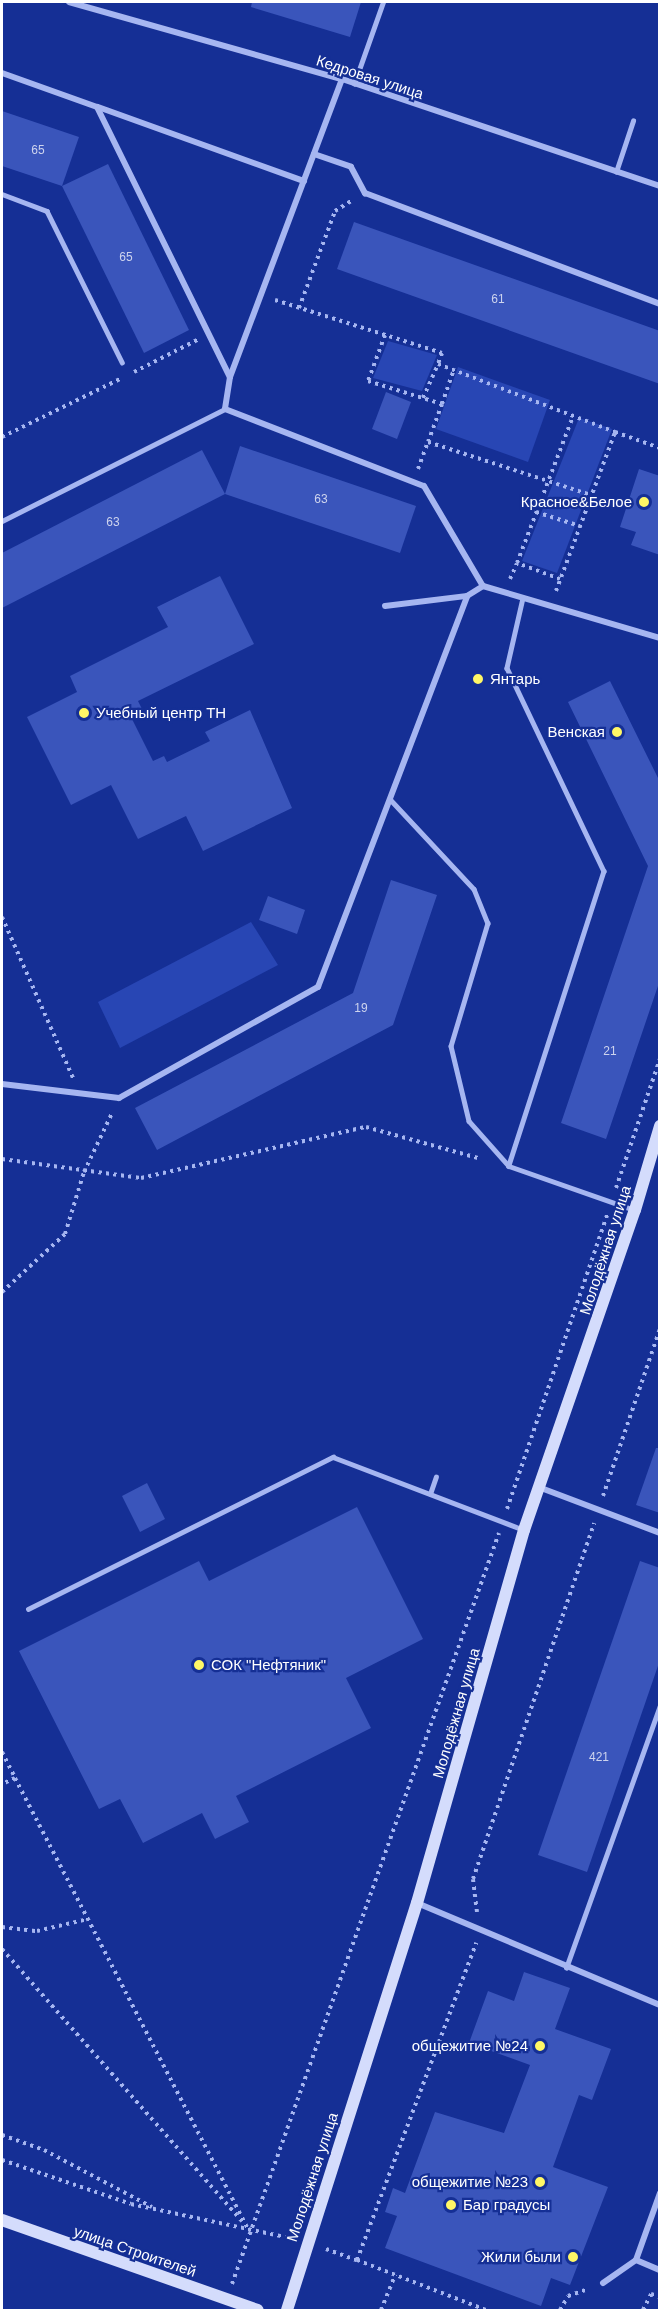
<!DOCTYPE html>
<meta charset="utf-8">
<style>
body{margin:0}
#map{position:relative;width:661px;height:2312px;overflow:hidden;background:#152f95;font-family:Helvetica,sans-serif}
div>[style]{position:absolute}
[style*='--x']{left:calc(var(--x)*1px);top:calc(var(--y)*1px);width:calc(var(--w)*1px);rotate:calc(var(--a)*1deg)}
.green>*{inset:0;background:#2846b4}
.building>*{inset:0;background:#3a55bb}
.path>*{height:4px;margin-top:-2px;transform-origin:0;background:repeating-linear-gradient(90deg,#a6b6f1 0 3px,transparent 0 7.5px)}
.lane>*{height:4.5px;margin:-2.25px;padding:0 2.25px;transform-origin:2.25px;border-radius:2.25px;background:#a6b6f1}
.street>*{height:6px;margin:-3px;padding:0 3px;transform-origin:3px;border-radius:3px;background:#a6b6f1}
.secondary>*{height:12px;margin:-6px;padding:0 6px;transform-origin:6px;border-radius:6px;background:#d4dcfc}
.dots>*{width:16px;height:16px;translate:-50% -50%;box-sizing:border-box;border:3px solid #152f95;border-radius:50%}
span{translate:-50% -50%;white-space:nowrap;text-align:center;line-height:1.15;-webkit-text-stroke:4.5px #152f95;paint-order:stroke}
.number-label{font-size:12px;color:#ced4ee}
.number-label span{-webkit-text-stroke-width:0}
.street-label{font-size:15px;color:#fff}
.poi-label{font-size:15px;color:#fff}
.right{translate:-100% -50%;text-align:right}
.left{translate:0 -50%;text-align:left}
.frame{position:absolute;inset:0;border:3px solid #fff;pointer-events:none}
</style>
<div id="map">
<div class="green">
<i style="clip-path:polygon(388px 341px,437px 355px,422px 391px,373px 378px)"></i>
<i style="clip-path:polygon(458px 367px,550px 400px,528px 462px,436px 429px)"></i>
<i style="clip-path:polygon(579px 418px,612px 429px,557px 573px,522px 561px)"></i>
<i style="clip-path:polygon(251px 922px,278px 965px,120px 1048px,98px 1002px)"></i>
</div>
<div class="building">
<i style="clip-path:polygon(252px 2px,361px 2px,350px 37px,251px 7px)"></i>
<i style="clip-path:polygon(2px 111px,79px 137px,62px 186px,2px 166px)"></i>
<i style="clip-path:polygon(108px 164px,189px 330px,144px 353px,62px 186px)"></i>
<i style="clip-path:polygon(354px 222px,660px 331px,660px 384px,337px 269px)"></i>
<i style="clip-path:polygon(386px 392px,411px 402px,397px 439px,372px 429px)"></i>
<i style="clip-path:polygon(240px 446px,416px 506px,400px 553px,225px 494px)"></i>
<i style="clip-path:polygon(202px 450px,225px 494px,2px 608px,2px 553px)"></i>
<i style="clip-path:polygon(639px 469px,660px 476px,660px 555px,631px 545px,636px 532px,620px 527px)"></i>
<i style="clip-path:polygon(220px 576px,254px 644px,138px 701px,142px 709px,130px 715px,153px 761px,164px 756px,167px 762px,210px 741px,205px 732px,250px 710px,292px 808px,203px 851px,186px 816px,138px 839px,111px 785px,71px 805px,27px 717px,77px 692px,70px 676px,168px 627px,157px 607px)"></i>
<i style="clip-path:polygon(610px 681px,660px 782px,660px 980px,606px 1139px,561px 1123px,648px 866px,568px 702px)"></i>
<i style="clip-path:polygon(391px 880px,437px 895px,393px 1025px,157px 1150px,135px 1108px,353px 993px)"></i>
<i style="clip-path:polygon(268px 896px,305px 910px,297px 934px,259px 920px)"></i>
<i style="clip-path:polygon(656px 1448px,660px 1448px,660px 1513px,636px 1505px)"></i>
<i style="clip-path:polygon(147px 1483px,165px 1519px,140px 1532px,122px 1496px)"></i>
<i style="clip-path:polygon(357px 1507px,423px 1639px,346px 1678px,371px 1728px,236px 1796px,249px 1822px,215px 1839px,202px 1813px,143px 1843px,120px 1799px,99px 1809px,19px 1651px,199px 1561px,209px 1581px)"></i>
<i style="clip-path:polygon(640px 1561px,660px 1568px,660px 1660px,587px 1872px,538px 1855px)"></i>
<i style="clip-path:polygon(524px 1972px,570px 1988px,555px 2029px,611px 2049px,592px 2100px,579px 2095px,553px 2167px,608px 2187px,570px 2285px,551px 2278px,541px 2306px,385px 2248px,397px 2216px,385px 2212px,393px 2188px,405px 2193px,435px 2112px,504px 2133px,530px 2065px,469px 2043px,488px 1991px,514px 2001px)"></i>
</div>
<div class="path">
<i style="--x:275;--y:300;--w:175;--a:17.6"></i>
<i style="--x:442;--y:353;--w:12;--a:110"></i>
<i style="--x:438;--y:364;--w:190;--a:21"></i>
<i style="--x:299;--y:308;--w:103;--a:-69.6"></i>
<i style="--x:335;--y:211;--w:19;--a:-32"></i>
<i style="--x:385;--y:335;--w:49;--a:110.3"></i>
<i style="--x:368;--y:381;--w:77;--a:17.3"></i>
<i style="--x:442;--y:404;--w:40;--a:110.2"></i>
<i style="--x:428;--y:442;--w:171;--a:18"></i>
<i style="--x:134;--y:372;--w:71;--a:-26.9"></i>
<i style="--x:423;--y:398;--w:37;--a:-66"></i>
<i style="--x:442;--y:404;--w:36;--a:-71"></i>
<i style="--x:2;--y:437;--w:134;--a:-26.2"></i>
<i style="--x:418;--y:469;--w:29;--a:-70"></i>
<i style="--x:536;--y:512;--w:46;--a:17.7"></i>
<i style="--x:510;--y:579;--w:17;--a:-66"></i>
<i style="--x:560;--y:579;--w:46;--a:-159.6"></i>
<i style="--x:517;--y:563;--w:157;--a:-69.1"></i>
<i style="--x:556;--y:591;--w:170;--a:-69.6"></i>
<i style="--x:615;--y:432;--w:48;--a:19.6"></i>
<i style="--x:2;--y:917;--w:176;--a:66.2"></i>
<i style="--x:2;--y:1159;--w:140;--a:7.8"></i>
<i style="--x:141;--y:1178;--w:231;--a:-12.8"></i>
<i style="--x:366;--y:1127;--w:119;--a:15.5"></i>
<i style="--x:616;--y:1188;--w:136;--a:-71.2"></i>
<i style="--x:2;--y:1292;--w:86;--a:-42.6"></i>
<i style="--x:65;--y:1234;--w:65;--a:-73"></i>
<i style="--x:84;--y:1172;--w:65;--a:-64.6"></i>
<i style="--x:603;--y:1496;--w:176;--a:-71.2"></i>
<i style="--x:507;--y:1509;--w:311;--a:-71.2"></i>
<i style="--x:2;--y:1752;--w:29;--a:63"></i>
<i style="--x:15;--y:1778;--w:14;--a:155"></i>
<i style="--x:15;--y:1778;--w:508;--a:62.68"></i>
<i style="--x:477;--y:1912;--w:33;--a:-97"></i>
<i style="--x:473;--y:1879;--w:376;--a:-71.2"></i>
<i style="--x:2;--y:1927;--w:35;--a:7"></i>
<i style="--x:37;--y:1931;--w:52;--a:-13.2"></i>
<i style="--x:2;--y:1949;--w:363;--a:48.6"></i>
<i style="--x:2;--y:2135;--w:45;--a:19.7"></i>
<i style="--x:44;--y:2150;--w:122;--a:27.8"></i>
<i style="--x:2;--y:2160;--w:136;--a:18.8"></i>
<i style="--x:131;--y:2204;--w:163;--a:12.1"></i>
<i style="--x:326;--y:2249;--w:33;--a:20"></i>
<i style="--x:357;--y:2260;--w:339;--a:-69.4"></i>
<i style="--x:357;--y:2260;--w:138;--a:21.2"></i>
<i style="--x:232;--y:2284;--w:797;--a:-70.43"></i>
<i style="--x:381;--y:2310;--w:38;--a:-68"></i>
<i style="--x:560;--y:2310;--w:16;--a:-60"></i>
<i style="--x:568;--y:2296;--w:21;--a:-19"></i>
<i style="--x:643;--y:2310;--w:18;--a:-63"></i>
<i style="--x:651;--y:2294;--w:9;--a:18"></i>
</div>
<div class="lane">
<i style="--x:354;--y:84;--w:87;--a:-70.5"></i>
<i style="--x:616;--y:172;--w:54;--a:-71.6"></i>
<i style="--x:2;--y:194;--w:48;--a:20.7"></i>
<i style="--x:47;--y:211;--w:169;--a:63.6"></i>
<i style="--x:2;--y:521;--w:250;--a:-26.7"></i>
<i style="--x:523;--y:598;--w:72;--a:102.9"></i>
<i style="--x:507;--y:668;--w:225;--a:64.5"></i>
<i style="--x:604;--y:871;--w:310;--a:107.9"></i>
<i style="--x:509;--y:1166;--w:130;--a:19.3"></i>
<i style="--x:390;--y:799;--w:123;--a:47"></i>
<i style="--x:474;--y:889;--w:37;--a:68"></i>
<i style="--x:488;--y:923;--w:128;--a:106.7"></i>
<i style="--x:451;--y:1046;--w:77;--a:76.5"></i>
<i style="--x:469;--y:1121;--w:60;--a:48.4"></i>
<i style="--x:430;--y:1494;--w:18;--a:-71"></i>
<i style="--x:28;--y:1609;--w:341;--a:-26.5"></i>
<i style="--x:333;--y:1457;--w:202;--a:20.9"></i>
<i style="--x:566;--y:1968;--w:279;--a:-70.3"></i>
</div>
<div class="street">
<i style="--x:69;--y:2;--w:284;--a:15.8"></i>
<i style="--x:342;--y:79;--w:336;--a:18.6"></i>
<i style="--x:2;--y:73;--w:101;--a:19.7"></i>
<i style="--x:97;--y:107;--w:301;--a:63.8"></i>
<i style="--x:342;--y:79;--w:318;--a:110.6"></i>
<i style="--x:230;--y:377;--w:32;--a:99"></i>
<i style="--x:225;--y:409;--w:213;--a:21.2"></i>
<i style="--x:424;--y:486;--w:116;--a:59.5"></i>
<i style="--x:483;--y:586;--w:184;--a:16.4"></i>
<i style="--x:98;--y:107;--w:219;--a:19.8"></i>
<i style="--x:314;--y:154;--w:39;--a:19"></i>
<i style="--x:351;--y:167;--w:30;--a:62"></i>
<i style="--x:365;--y:193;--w:315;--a:20.6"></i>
<i style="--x:385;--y:606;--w:83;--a:-7"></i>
<i style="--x:467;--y:596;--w:19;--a:-32"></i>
<i style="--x:2;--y:1084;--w:118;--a:6.8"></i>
<i style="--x:119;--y:1098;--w:228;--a:-29.2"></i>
<i style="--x:318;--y:987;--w:418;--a:-69.1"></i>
<i style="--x:541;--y:1488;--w:127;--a:20.7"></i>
<i style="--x:417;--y:1903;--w:264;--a:22.8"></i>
<i style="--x:660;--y:2193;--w:71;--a:109.7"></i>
<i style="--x:636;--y:2260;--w:26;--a:23"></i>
<i style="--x:603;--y:2283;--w:40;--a:-34.9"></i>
</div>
<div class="secondary">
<i style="--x:2;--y:2220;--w:271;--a:19.4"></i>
<i style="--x:287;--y:2310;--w:427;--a:-72.3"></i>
<i style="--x:417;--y:1903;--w:388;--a:-74"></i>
<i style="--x:524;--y:1530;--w:339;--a:-70.9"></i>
<i style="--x:635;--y:1210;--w:88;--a:-73.4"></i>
</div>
<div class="dots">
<i style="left:644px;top:502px;background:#fff766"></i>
<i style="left:478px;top:679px;background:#fff766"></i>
<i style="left:84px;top:713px;background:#fff766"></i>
<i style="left:617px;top:732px;background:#fff766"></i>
<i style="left:199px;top:1665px;background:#fff766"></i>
<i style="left:540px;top:2046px;background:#fff766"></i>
<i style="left:540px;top:2182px;background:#fff766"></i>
<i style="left:451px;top:2205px;background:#fff766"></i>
<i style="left:573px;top:2257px;background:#fff766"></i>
</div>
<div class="number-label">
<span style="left:38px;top:151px">65</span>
<span style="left:126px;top:258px">65</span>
<span style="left:498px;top:300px">61</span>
<span style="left:321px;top:500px">63</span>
<span style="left:113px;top:523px">63</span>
<span style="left:361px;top:1009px">19</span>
<span style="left:610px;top:1052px">21</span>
<span style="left:599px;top:1758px">421</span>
</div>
<div class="street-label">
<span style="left:370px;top:77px;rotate:18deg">Кедровая улица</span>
<span style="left:605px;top:1250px;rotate:-72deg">Молодёжная улица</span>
<span style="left:456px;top:1713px;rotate:-74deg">Молодёжная улица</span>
<span style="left:312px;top:2177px;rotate:-72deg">Молодёжная улица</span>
<span style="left:135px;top:2251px;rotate:19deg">улица Строителей</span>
</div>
<div class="poi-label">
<span class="right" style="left:632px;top:502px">Красное&amp;Белое</span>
<span class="left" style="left:490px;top:679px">Янтарь</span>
<span class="left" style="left:96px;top:713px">Учебный центр ТН</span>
<span class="right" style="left:605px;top:732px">Венская</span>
<span class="left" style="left:211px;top:1665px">СОК "Нефтяник"</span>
<span class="right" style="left:528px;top:2046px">общежитие №24</span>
<span class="right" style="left:528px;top:2182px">общежитие №23</span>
<span class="left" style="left:463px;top:2205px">Бар градусы</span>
<span class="right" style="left:561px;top:2257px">Жили были</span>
</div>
<div class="frame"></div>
</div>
